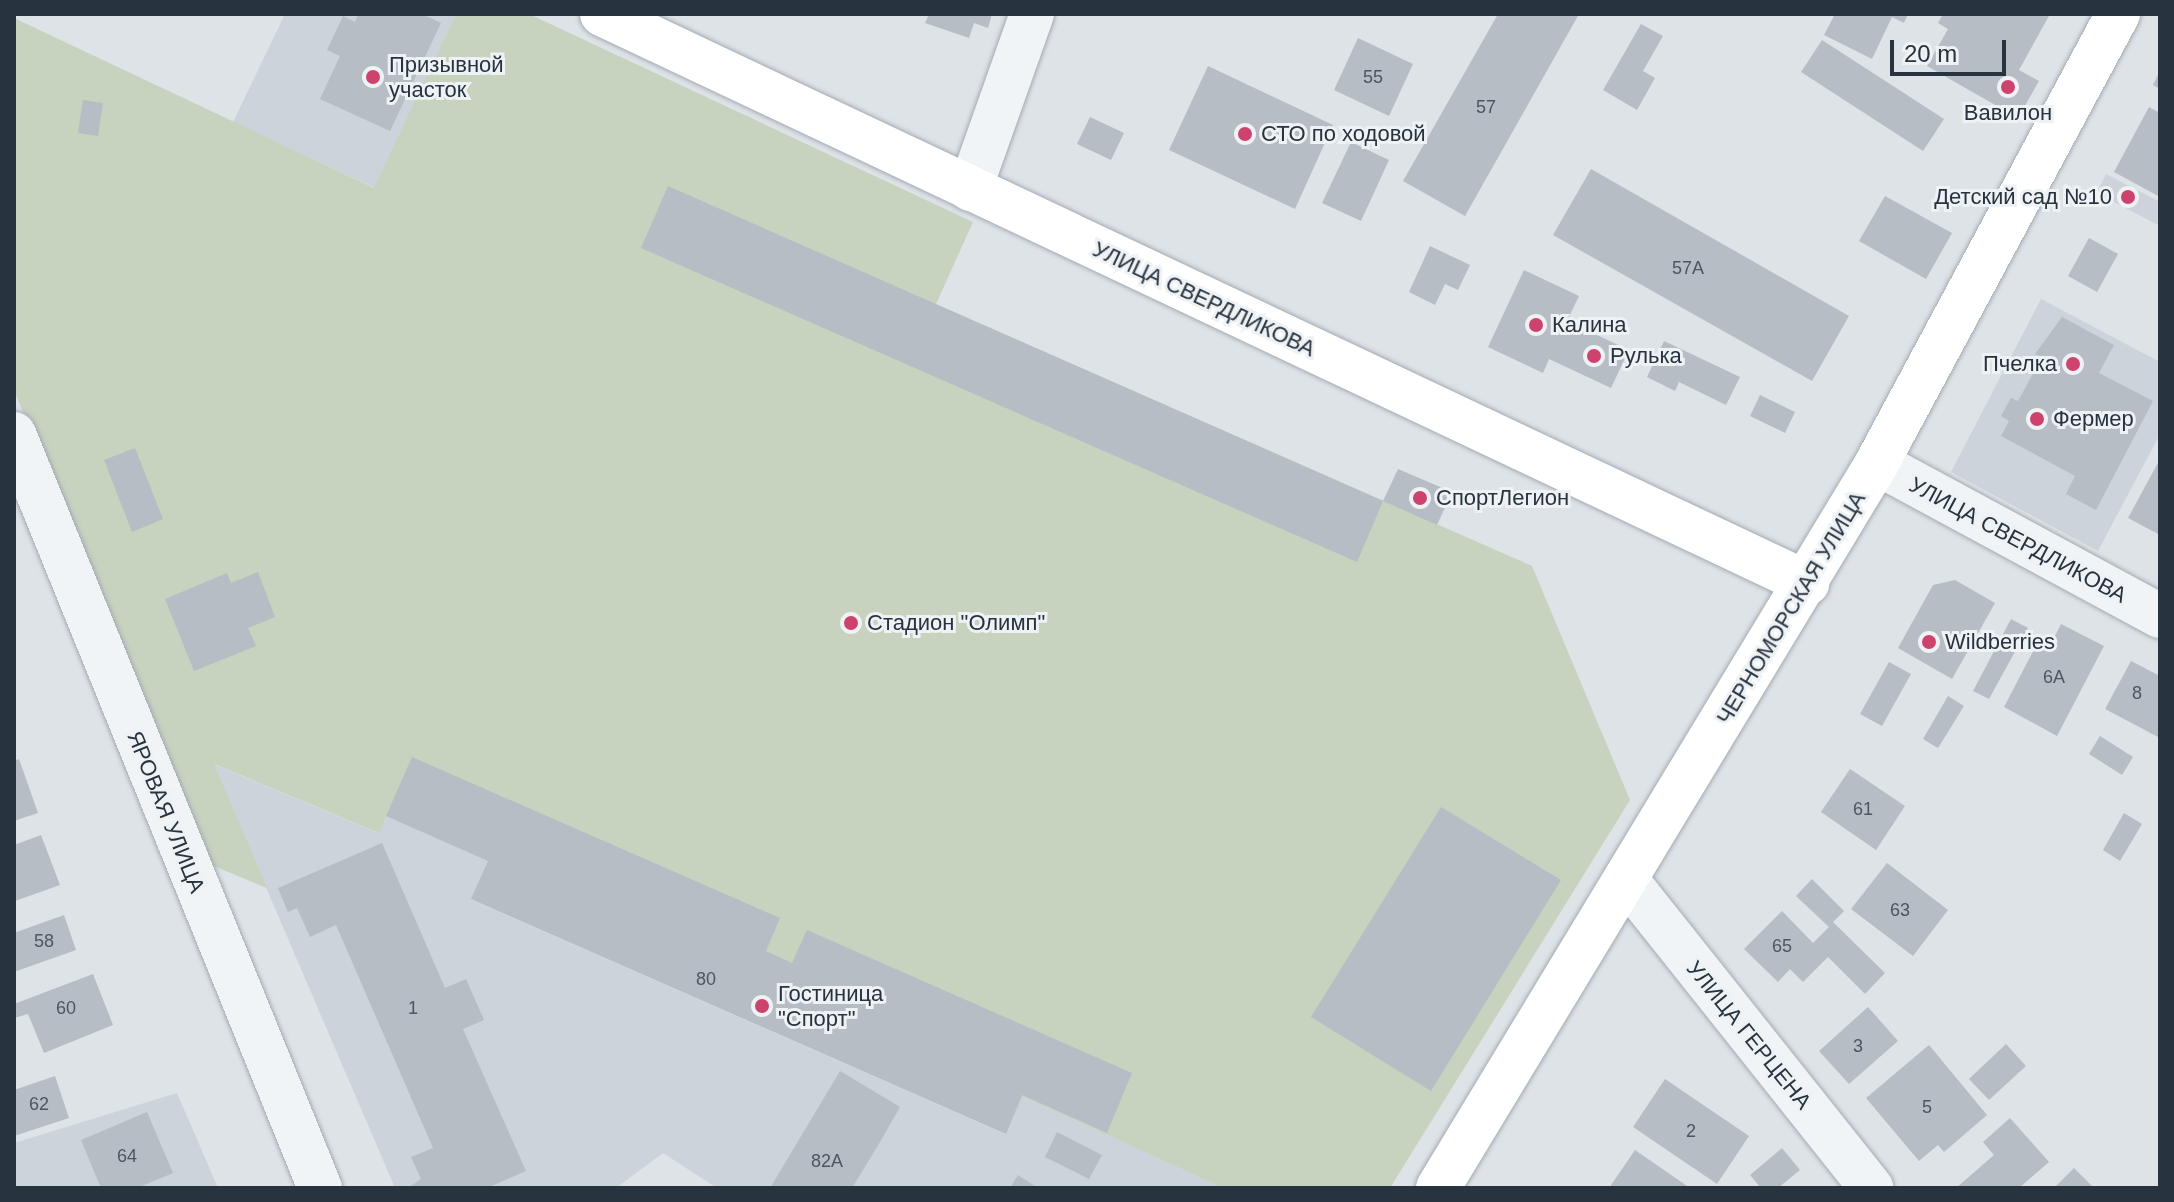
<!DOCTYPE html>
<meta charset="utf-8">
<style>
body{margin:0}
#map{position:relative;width:2174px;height:1202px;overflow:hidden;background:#dee3e8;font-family:Helvetica,sans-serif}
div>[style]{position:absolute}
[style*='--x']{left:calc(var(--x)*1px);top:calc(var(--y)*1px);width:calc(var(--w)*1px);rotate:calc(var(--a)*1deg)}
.built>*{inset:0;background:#ccd3da}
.green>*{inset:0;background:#c7d2bf}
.building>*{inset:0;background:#b6bdc4}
.roads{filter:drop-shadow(0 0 2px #a3abb2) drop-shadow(0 0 2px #a3abb2)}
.street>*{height:44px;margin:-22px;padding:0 22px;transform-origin:22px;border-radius:22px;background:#f1f4f6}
.secondary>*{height:44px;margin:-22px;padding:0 22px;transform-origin:22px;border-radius:22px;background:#fff}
.dots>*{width:22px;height:22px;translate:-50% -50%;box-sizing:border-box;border:4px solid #eef2f5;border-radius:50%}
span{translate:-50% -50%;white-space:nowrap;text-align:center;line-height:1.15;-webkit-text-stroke:6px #eef2f5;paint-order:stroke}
.number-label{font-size:18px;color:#4b5660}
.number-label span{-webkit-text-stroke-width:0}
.poi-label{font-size:22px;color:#27333f}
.left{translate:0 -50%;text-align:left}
.right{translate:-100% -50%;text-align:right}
.street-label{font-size:22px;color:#27333f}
.frame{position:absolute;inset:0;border:16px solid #27333f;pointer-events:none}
.scale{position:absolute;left:1890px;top:40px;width:116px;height:36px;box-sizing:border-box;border:4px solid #27333f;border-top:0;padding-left:10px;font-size:24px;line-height:28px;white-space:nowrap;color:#27333f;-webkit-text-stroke:6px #eef2f5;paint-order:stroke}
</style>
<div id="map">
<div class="built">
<i style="clip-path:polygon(285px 14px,456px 14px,375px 188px,233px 122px)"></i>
<i style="clip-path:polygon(2106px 174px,2160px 202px,2160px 226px,2097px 193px)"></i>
<i style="clip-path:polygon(2041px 299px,2160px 362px,2160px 434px,2098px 551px,1951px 472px)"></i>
<i style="clip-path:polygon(213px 764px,378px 833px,386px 816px,488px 861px,472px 900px,1005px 1134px,1022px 1095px,1223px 1188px,717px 1188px,663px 1153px,616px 1188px,395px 1188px)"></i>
<i style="clip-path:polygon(177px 1093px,218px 1188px,14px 1188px,14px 1143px)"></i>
</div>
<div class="green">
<i style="clip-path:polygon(456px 14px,529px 14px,973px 222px,936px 304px,1532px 566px,1630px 800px,1390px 1188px,1223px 1188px,1023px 1096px,1006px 1134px,471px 899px,488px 861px,386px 816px,379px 833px,214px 764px,267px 888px,204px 862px,14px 390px,14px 18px,374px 188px)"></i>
</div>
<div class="building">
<i style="clip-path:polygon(358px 14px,422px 14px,441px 23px,390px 131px,320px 99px,340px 56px,327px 50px,343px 16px,355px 22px)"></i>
<i style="clip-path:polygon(929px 14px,992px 14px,988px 28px,974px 23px,969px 38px,925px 23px)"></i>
<i style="clip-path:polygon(1498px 14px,1579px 14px,1465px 216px,1403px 181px)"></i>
<i style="clip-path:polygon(1835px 14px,1908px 14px,1904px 23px,1892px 17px,1872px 59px,1824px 35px)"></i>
<i style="clip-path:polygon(1943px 14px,2050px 14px,2019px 70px,2039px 81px,2018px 118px,1927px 66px,1948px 29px,1938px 23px)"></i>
<i style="clip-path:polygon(1641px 24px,1663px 36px,1643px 71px,1655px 78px,1637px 110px,1603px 90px)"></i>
<i style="clip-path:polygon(1358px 38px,1413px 64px,1389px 116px,1334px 90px)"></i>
<i style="clip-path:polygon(1822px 40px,1944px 119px,1923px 151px,1801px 72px)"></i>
<i style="clip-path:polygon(1208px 66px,1333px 125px,1295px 209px,1169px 150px)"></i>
<i style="clip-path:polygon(2160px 71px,2160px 89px,2153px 85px)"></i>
<i style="clip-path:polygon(83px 100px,103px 103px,98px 136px,78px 133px)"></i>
<i style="clip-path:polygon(2149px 107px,2160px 113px,2160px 197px,2114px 172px)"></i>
<i style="clip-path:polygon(1090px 117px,1124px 133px,1111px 160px,1077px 144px)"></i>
<i style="clip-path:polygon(1351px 142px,1389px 160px,1361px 221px,1322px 203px)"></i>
<i style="clip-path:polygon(1591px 169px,1849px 316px,1812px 381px,1553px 235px)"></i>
<i style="clip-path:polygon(668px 186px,1383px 501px,1357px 562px,641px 248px)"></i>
<i style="clip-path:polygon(1885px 196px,1952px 233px,1926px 279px,1859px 241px)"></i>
<i style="clip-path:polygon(2089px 238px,2118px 254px,2097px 292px,2068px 276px)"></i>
<i style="clip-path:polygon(1430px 246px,1470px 265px,1458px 290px,1445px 284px,1435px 305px,1409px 292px)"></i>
<i style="clip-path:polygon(1524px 270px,1579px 296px,1567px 321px,1629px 350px,1611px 388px,1549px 359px,1543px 373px,1488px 347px)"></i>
<i style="clip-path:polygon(2062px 317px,2114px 345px,2099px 373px,2153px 401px,2096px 510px,2066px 494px,2075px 476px,2001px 436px,2009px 421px,2001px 416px,2011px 398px,2018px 401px,2042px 357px,2035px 354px)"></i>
<i style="clip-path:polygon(1664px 341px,1740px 377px,1726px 405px,1679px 382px,1675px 391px,1647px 377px)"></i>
<i style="clip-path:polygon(1760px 395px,1795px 412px,1785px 433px,1750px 416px)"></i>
<i style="clip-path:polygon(135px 448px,163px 519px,132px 532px,104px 460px)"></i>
<i style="clip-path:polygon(2160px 459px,2160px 535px,2128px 518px)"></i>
<i style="clip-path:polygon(1398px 469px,1452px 492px,1437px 525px,1383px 501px)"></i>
<i style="clip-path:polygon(258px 572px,275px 617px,248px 628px,256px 646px,194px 671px,165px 599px,227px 573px,231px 583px)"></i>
<i style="clip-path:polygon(1955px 580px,1995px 603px,1952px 679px,1898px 648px,1933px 585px)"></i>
<i style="clip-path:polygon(2011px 619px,2028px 628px,1989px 699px,1973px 691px)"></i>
<i style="clip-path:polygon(2061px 624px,2104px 646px,2057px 736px,2004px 707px,2041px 636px,2052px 642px)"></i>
<i style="clip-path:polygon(2131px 661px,2160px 676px,2160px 738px,2105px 709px)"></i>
<i style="clip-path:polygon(1889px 662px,1911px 674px,1882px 726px,1860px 714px)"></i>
<i style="clip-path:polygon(1948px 696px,1964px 706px,1938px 748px,1923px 739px)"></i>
<i style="clip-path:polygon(2100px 736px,2133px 757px,2122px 775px,2089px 754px)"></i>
<i style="clip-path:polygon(412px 757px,780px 918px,766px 951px,792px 963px,807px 930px,1132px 1073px,1107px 1133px,1022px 1095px,1006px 1134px,471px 899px,488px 861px,386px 816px)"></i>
<i style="clip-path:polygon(19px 759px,38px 813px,14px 821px,14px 761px)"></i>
<i style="clip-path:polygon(1850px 769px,1905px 806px,1876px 850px,1821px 812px)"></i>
<i style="clip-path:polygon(1441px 807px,1561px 880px,1431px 1091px,1311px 1017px)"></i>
<i style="clip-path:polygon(2124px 813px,2142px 824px,2120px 861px,2103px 850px)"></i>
<i style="clip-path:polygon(41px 835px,60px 885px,15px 901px,14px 845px)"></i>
<i style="clip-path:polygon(382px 843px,445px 988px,466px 979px,484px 1020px,463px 1029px,526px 1171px,487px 1188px,408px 1188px,421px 1179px,411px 1157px,433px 1148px,336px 925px,310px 937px,297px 908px,288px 912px,278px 888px)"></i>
<i style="clip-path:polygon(1887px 863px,1948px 910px,1913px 956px,1851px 909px)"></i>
<i style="clip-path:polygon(1812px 879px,1844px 911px,1833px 922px,1885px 973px,1865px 994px,1828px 957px,1803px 982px,1790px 969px,1778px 982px,1744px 949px,1782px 911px,1813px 943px,1829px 927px,1796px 896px)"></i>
<i style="clip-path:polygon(64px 915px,76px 950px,14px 972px,14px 933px)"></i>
<i style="clip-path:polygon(93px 974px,113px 1025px,44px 1053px,28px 1014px,14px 1018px,14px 1004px)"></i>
<i style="clip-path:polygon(1868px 1007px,1898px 1041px,1849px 1084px,1819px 1051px)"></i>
<i style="clip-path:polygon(2006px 1044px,2026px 1066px,1989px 1100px,1969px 1079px)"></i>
<i style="clip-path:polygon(1929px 1045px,1987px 1115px,1944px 1152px,1938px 1145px,1919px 1161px,1866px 1098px)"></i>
<i style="clip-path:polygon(840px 1071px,900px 1107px,880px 1142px,852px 1188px,770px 1188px)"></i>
<i style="clip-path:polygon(55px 1076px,69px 1118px,14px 1136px,14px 1090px)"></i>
<i style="clip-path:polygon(1665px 1079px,1749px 1136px,1717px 1184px,1633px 1127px)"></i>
<i style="clip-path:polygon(147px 1112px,173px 1173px,137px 1188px,101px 1188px,81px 1140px)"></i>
<i style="clip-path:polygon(2010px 1118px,2049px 1162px,2019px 1188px,1956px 1188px,1994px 1155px,1983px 1142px)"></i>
<i style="clip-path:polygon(1057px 1132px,1102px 1155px,1089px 1179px,1045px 1157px)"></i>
<i style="clip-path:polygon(1782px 1148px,1800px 1170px,1778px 1188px,1761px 1188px,1750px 1175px)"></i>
<i style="clip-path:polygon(1635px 1150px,1690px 1188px,1609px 1188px)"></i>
<i style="clip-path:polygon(2074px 1168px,2094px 1188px,2054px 1188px)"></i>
<i style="clip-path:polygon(1018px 1175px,1038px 1188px,1010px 1188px)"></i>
</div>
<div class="roads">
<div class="street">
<i style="--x:970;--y:189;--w:186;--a:-70.5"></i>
<i style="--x:14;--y:434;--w:814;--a:67.91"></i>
<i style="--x:1877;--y:463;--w:322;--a:28.4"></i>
<i style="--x:1628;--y:882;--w:391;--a:51.5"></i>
</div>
<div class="secondary">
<i style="--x:602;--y:14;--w:1333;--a:25.28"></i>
<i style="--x:1438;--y:1188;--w:848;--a:-58.8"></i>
<i style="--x:1877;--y:463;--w:510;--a:-61.78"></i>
</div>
</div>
<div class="dots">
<i style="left:373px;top:77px;background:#cd436d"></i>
<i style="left:2008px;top:87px;background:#cd436d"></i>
<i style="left:1245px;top:134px;background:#cd436d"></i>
<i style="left:2128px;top:197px;background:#cd436d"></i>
<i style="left:1536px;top:325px;background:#cd436d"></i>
<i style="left:1594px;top:356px;background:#cd436d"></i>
<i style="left:2073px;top:364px;background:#cd436d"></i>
<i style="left:2037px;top:419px;background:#cd436d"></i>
<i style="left:1420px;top:498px;background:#cd436d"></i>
<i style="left:851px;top:623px;background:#cd436d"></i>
<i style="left:1929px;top:642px;background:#cd436d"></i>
<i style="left:762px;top:1006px;background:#cd436d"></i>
</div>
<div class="number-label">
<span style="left:1373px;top:77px">55</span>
<span style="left:1486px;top:107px">57</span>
<span style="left:1688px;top:268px">57А</span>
<span style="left:2054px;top:677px">6А</span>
<span style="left:2137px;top:693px">8</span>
<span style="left:1863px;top:809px">61</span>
<span style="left:1900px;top:910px">63</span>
<span style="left:44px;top:941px">58</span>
<span style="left:1782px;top:946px">65</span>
<span style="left:706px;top:979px">80</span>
<span style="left:66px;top:1008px">60</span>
<span style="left:413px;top:1008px">1</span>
<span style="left:1858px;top:1046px">3</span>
<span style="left:39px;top:1104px">62</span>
<span style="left:1927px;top:1107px">5</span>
<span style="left:1691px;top:1131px">2</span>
<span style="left:127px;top:1156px">64</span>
<span style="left:827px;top:1161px">82А</span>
</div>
<div class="poi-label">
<span class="left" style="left:389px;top:77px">Призывной<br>участок</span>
<span style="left:2008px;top:113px">Вавилон</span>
<span class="left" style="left:1261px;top:134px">СТО по ходовой</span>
<span class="right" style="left:2112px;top:197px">Детский сад №10</span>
<span class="left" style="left:1552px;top:325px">Калина</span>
<span class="left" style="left:1610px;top:356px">Рулька</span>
<span class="right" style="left:2057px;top:364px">Пчелка</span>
<span class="left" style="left:2053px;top:419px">Фермер</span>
<span class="left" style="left:1436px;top:498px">СпортЛегион</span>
<span class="left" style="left:867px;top:623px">Стадион "Олимп"</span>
<span class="left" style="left:1945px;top:642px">Wildberries</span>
<span class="left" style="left:778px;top:1006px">Гостиница<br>"Спорт"</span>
</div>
<div class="street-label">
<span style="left:1204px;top:299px;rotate:25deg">УЛИЦА СВЕРДЛИКОВА</span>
<span style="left:2018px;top:540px;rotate:28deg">УЛИЦА СВЕРДЛИКОВА</span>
<span style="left:1791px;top:608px;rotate:-59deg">ЧЕРНОМОРСКАЯ УЛИЦА</span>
<span style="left:166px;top:812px;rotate:68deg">ЯРОВАЯ УЛИЦА</span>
<span style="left:1749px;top:1035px;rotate:51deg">УЛИЦА ГЕРЦЕНА</span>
</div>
<div class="frame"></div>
<div class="scale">20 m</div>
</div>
